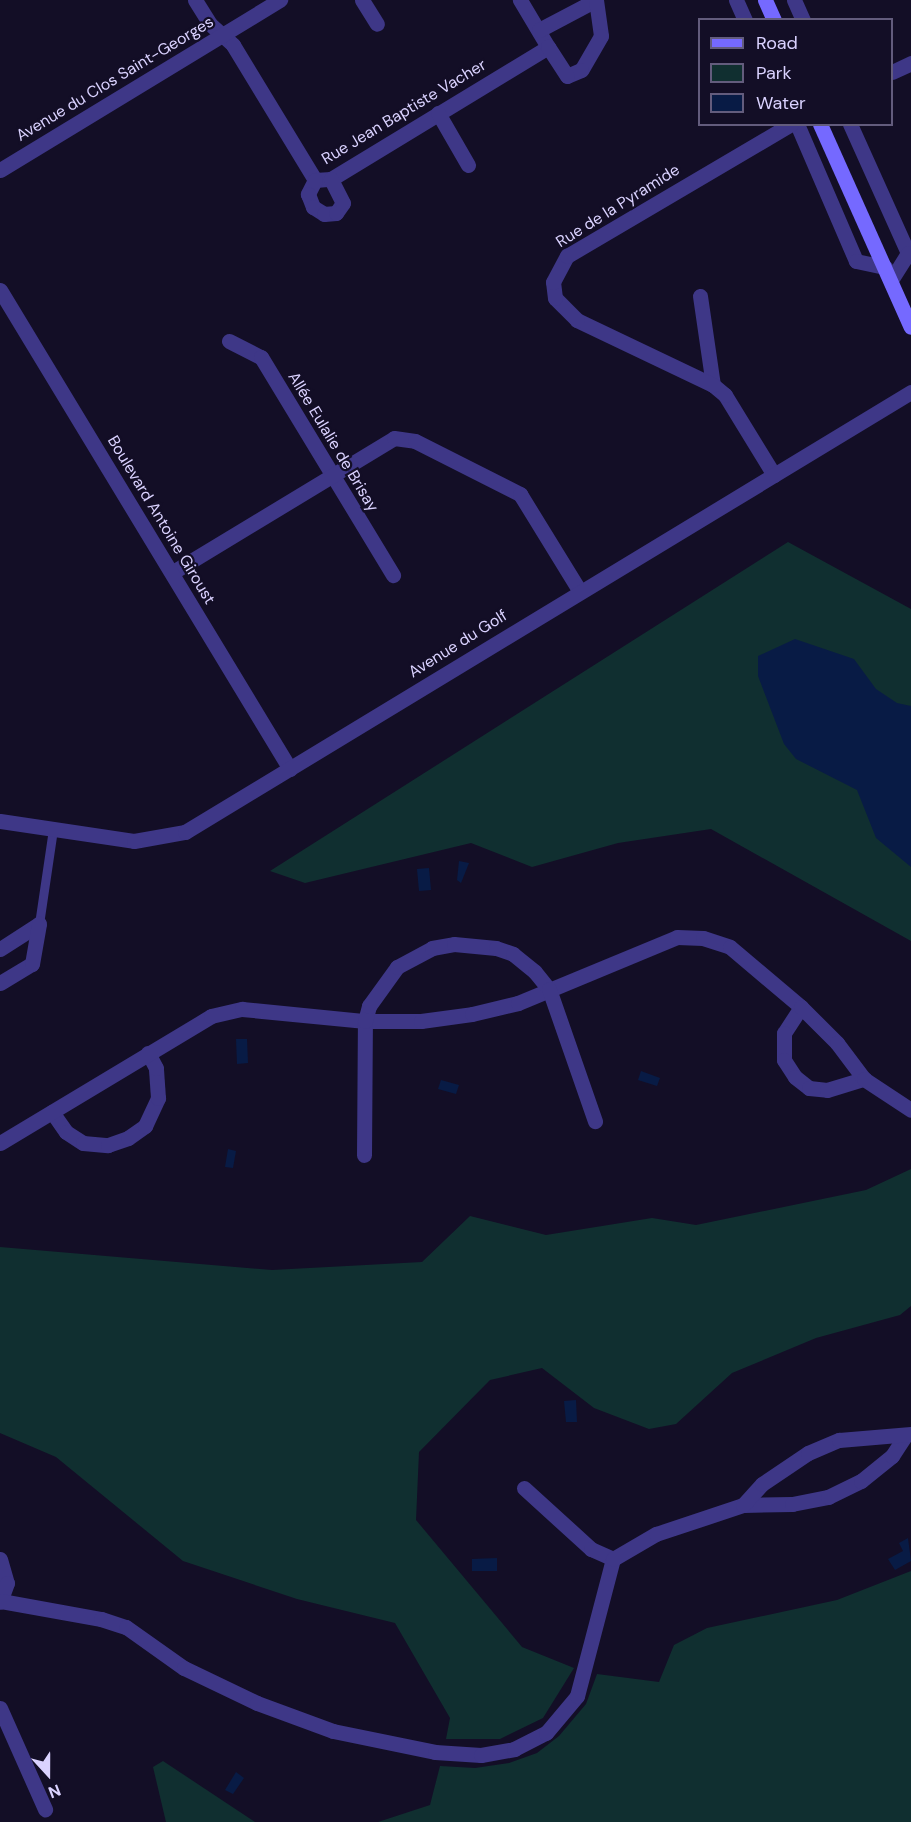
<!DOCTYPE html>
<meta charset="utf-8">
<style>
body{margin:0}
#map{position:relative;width:911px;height:1822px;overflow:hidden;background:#130e26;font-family:"DM Sans",sans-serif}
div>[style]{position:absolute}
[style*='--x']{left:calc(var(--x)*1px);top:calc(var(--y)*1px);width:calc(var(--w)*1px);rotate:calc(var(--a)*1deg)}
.green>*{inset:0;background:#102f30}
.water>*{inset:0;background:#081b45}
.service>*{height:9px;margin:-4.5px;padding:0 4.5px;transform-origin:4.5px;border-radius:4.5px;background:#3e3787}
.minor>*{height:15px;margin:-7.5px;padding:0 7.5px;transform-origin:7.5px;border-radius:7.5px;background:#3e3787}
.tertiary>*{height:15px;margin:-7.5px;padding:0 7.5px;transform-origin:7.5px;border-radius:7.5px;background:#3e3787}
.secondary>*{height:15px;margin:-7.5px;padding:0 7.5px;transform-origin:7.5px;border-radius:7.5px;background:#7569ff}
span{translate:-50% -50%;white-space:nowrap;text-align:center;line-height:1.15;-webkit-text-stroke:4.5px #130e26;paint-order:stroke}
.street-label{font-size:16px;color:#dad2ff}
.legend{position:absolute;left:698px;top:18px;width:195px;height:108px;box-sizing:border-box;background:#130e26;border:2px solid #635c7d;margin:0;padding:8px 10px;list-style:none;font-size:18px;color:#dad2ff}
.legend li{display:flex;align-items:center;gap:12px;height:30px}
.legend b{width:30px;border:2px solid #635c7d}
.north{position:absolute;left:18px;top:1744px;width:60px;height:60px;-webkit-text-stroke:4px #130e26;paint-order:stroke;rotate:159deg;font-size:16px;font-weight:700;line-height:24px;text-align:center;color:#dad2ff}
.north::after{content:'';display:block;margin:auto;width:21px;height:27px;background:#dad2ff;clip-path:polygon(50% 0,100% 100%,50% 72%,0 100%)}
</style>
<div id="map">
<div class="green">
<i style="clip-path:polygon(788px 542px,911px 609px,911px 941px,711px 829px,618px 843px,532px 867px,471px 843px,305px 883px,270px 871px)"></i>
<i style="clip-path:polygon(911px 1169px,911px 1306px,900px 1315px,816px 1338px,732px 1373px,676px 1424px,649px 1429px,594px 1408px,542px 1368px,490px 1380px,419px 1452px,416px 1520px,522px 1647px,574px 1668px,543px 1718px,500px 1739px,446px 1739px,450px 1718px,395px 1623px,297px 1599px,183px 1561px,56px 1457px,0 1433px,0 1247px,272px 1270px,422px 1262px,470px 1216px,546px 1235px,652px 1218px,696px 1225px,866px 1190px)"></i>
<i style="clip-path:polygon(911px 1571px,911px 1822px,378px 1822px,430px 1805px,440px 1766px,475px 1768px,509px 1763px,537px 1753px,559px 1736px,586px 1704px,597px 1674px,659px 1682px,674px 1645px,707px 1628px,837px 1600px)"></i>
<i style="clip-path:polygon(163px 1761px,255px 1822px,166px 1822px,153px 1767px)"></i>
</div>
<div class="water">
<i style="clip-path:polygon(795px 639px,854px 659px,876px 689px,897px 703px,911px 706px,911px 867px,876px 838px,857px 790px,796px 759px,784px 744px,758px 676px,758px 656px)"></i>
<i style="clip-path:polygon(459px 861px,469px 863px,461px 883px,457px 880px)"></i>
<i style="clip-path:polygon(429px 868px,431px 890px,419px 891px,417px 869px)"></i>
<i style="clip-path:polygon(236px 1039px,247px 1039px,248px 1063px,237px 1064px)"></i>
<i style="clip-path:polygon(641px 1071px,660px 1078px,657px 1086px,638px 1080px)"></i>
<i style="clip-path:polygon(441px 1080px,459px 1085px,456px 1094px,438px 1089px)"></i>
<i style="clip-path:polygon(228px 1149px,236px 1151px,233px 1168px,225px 1167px)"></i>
<i style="clip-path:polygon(576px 1400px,577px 1422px,566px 1422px,564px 1401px)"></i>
<i style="clip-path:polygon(908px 1538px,911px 1561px,895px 1570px,888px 1559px,903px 1551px,899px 1543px)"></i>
<i style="clip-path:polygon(497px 1558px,497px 1571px,472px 1571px,472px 1559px)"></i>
<i style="clip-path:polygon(236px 1772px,244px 1778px,233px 1794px,225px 1790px)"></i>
</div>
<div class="service">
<i style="--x:39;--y:924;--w:96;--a:-81.6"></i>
</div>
<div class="minor">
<i style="--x:195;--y:0;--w:28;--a:58"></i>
<i style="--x:210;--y:24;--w:31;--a:42"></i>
<i style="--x:233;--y:45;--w:158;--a:58.7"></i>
<i style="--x:315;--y:180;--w:16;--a:-4"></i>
<i style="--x:331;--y:179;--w:254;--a:-31.3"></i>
<i style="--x:548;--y:47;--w:55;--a:-120.8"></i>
<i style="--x:362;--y:0;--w:28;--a:58"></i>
<i style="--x:736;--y:0;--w:22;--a:66"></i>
<i style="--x:794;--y:0;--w:22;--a:66"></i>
<i style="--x:539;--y:30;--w:64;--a:-27.8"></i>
<i style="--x:596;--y:0;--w:36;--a:82"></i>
<i style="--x:601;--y:36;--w:39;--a:120"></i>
<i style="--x:581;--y:70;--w:15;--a:157"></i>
<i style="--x:567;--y:76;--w:35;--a:-123"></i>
<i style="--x:892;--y:72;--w:21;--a:-25"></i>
<i style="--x:438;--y:113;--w:60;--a:60"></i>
<i style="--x:797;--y:124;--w:149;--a:66.7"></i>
<i style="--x:856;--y:261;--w:30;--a:12"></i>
<i style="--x:850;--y:124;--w:141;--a:65.8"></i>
<i style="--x:908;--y:253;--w:32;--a:122"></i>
<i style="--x:315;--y:180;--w:16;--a:117"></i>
<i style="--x:308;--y:194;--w:14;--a:69"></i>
<i style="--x:313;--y:207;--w:13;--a:32"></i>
<i style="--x:324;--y:214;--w:12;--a:-5"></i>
<i style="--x:336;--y:213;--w:12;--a:-55"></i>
<i style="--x:343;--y:203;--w:27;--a:-117"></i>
<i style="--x:700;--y:296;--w:90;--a:81.7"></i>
<i style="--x:229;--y:341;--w:36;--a:27"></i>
<i style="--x:261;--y:357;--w:255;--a:58.8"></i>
<i style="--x:774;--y:475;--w:94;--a:-121.5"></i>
<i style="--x:725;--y:395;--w:16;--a:-140"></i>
<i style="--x:713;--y:385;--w:151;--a:-154.5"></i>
<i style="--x:577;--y:320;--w:31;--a:-135"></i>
<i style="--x:555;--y:298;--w:16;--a:-97"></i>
<i style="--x:553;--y:282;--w:30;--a:-62"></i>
<i style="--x:567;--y:256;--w:260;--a:-30.5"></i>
<i style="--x:173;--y:572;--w:258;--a:-31.2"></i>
<i style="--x:394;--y:438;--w:21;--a:8"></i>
<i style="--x:415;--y:441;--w:118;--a:26.8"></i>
<i style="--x:520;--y:494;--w:113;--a:58.4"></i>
<i style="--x:0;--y:949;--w:46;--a:-32.7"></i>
<i style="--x:0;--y:983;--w:37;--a:-31"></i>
<i style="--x:32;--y:964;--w:41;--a:-80.1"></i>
<i style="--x:801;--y:1007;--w:31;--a:123"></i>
<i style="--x:784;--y:1033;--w:27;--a:90"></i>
<i style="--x:784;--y:1060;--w:20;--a:57"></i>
<i style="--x:795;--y:1077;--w:18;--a:38"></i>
<i style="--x:809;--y:1088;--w:18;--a:6"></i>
<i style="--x:827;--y:1090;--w:39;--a:-17"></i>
<i style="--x:52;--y:1112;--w:24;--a:55"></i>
<i style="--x:66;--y:1132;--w:20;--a:33"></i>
<i style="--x:83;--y:1143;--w:25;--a:5"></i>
<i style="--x:108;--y:1145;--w:21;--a:-19"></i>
<i style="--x:128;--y:1138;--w:21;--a:-35"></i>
<i style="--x:145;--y:1126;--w:31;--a:-65"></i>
<i style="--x:158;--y:1098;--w:30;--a:-94"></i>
<i style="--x:156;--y:1068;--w:17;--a:-118"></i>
<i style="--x:0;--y:1143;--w:246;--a:-31"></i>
<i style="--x:211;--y:1016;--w:32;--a:-13"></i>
<i style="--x:242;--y:1009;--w:124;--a:5.6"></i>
<i style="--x:365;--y:1021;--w:56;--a:0"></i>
<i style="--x:421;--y:1021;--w:51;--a:-7.8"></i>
<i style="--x:472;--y:1014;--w:47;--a:-13.4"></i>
<i style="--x:518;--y:1003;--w:172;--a:-22.5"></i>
<i style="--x:677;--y:937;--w:26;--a:2"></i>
<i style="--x:703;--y:938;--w:28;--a:18"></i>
<i style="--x:730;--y:947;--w:93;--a:40.2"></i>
<i style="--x:801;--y:1007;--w:51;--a:45"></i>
<i style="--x:837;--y:1043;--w:45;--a:53.1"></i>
<i style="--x:864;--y:1079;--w:56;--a:33.4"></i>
<i style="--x:364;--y:1155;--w:134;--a:-89.6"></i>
<i style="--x:365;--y:1021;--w:16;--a:-75"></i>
<i style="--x:369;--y:1006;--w:48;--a:-54.3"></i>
<i style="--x:397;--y:967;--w:40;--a:-28"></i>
<i style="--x:432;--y:948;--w:22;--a:-10"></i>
<i style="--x:454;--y:944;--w:42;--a:5.4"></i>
<i style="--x:496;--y:948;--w:18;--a:19"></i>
<i style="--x:513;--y:954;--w:28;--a:39"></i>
<i style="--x:535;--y:972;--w:22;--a:51"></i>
<i style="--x:549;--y:989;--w:140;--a:70.8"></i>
<i style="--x:524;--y:1488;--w:91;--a:42.3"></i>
<i style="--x:591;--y:1549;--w:24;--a:24"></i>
<i style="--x:743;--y:1505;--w:49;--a:-1.2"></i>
<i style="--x:792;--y:1504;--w:37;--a:-11"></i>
<i style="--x:828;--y:1497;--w:37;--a:-26"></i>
<i style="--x:861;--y:1481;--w:40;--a:-39"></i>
<i style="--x:892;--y:1456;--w:24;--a:-57"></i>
<i style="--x:0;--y:1559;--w:25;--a:74"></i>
<i style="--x:7;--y:1583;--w:20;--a:110"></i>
<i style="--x:1;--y:1601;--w:102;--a:10.2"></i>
<i style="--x:101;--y:1619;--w:26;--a:18"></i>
<i style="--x:126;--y:1627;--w:71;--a:35.3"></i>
<i style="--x:184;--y:1668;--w:81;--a:25.6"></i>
<i style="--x:257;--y:1703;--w:81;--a:20.2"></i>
<i style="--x:333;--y:1731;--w:104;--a:11.6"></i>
<i style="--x:435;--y:1752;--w:46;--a:3.7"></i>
<i style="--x:481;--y:1755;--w:34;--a:-10"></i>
<i style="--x:514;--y:1749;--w:36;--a:-27"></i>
<i style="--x:546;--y:1733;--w:48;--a:-50"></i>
<i style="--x:577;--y:1696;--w:142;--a:-75.3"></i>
<i style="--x:613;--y:1559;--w:50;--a:-30.2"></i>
<i style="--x:656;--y:1534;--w:92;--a:-18.4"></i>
<i style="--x:743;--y:1505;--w:28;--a:-48"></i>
<i style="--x:762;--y:1484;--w:55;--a:-34"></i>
<i style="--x:808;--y:1453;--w:34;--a:-23"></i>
<i style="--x:839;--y:1440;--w:72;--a:-4.8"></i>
<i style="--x:0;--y:1708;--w:111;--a:66"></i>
</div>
<div class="tertiary">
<i style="--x:0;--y:170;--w:328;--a:-31.3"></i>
<i style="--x:0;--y:290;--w:560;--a:58.81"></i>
<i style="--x:0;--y:821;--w:135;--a:8.5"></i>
<i style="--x:134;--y:841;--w:52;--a:-10"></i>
<i style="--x:185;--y:832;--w:849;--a:-31.22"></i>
</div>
<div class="secondary">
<i style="--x:765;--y:0;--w:22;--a:66"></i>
<i style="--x:820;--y:124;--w:222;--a:65.9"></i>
</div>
<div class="street-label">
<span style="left:115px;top:79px;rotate:-31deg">Avenue du Clos Saint-Georges</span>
<span style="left:404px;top:112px;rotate:-31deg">Rue Jean Baptiste Vacher</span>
<span style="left:618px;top:206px;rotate:-32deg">Rue de la Pyramide</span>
<span style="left:333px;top:442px;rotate:59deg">Allée Eulalie de Brisay</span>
<span style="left:161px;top:520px;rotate:59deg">Boulevard Antoine Giroust</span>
<span style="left:458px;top:644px;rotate:-32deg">Avenue du Golf</span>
</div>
<ul class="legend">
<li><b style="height:8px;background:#7569ff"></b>Road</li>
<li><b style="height:16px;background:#102f30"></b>Park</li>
<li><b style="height:16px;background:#081b45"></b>Water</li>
</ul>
<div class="north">N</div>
</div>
